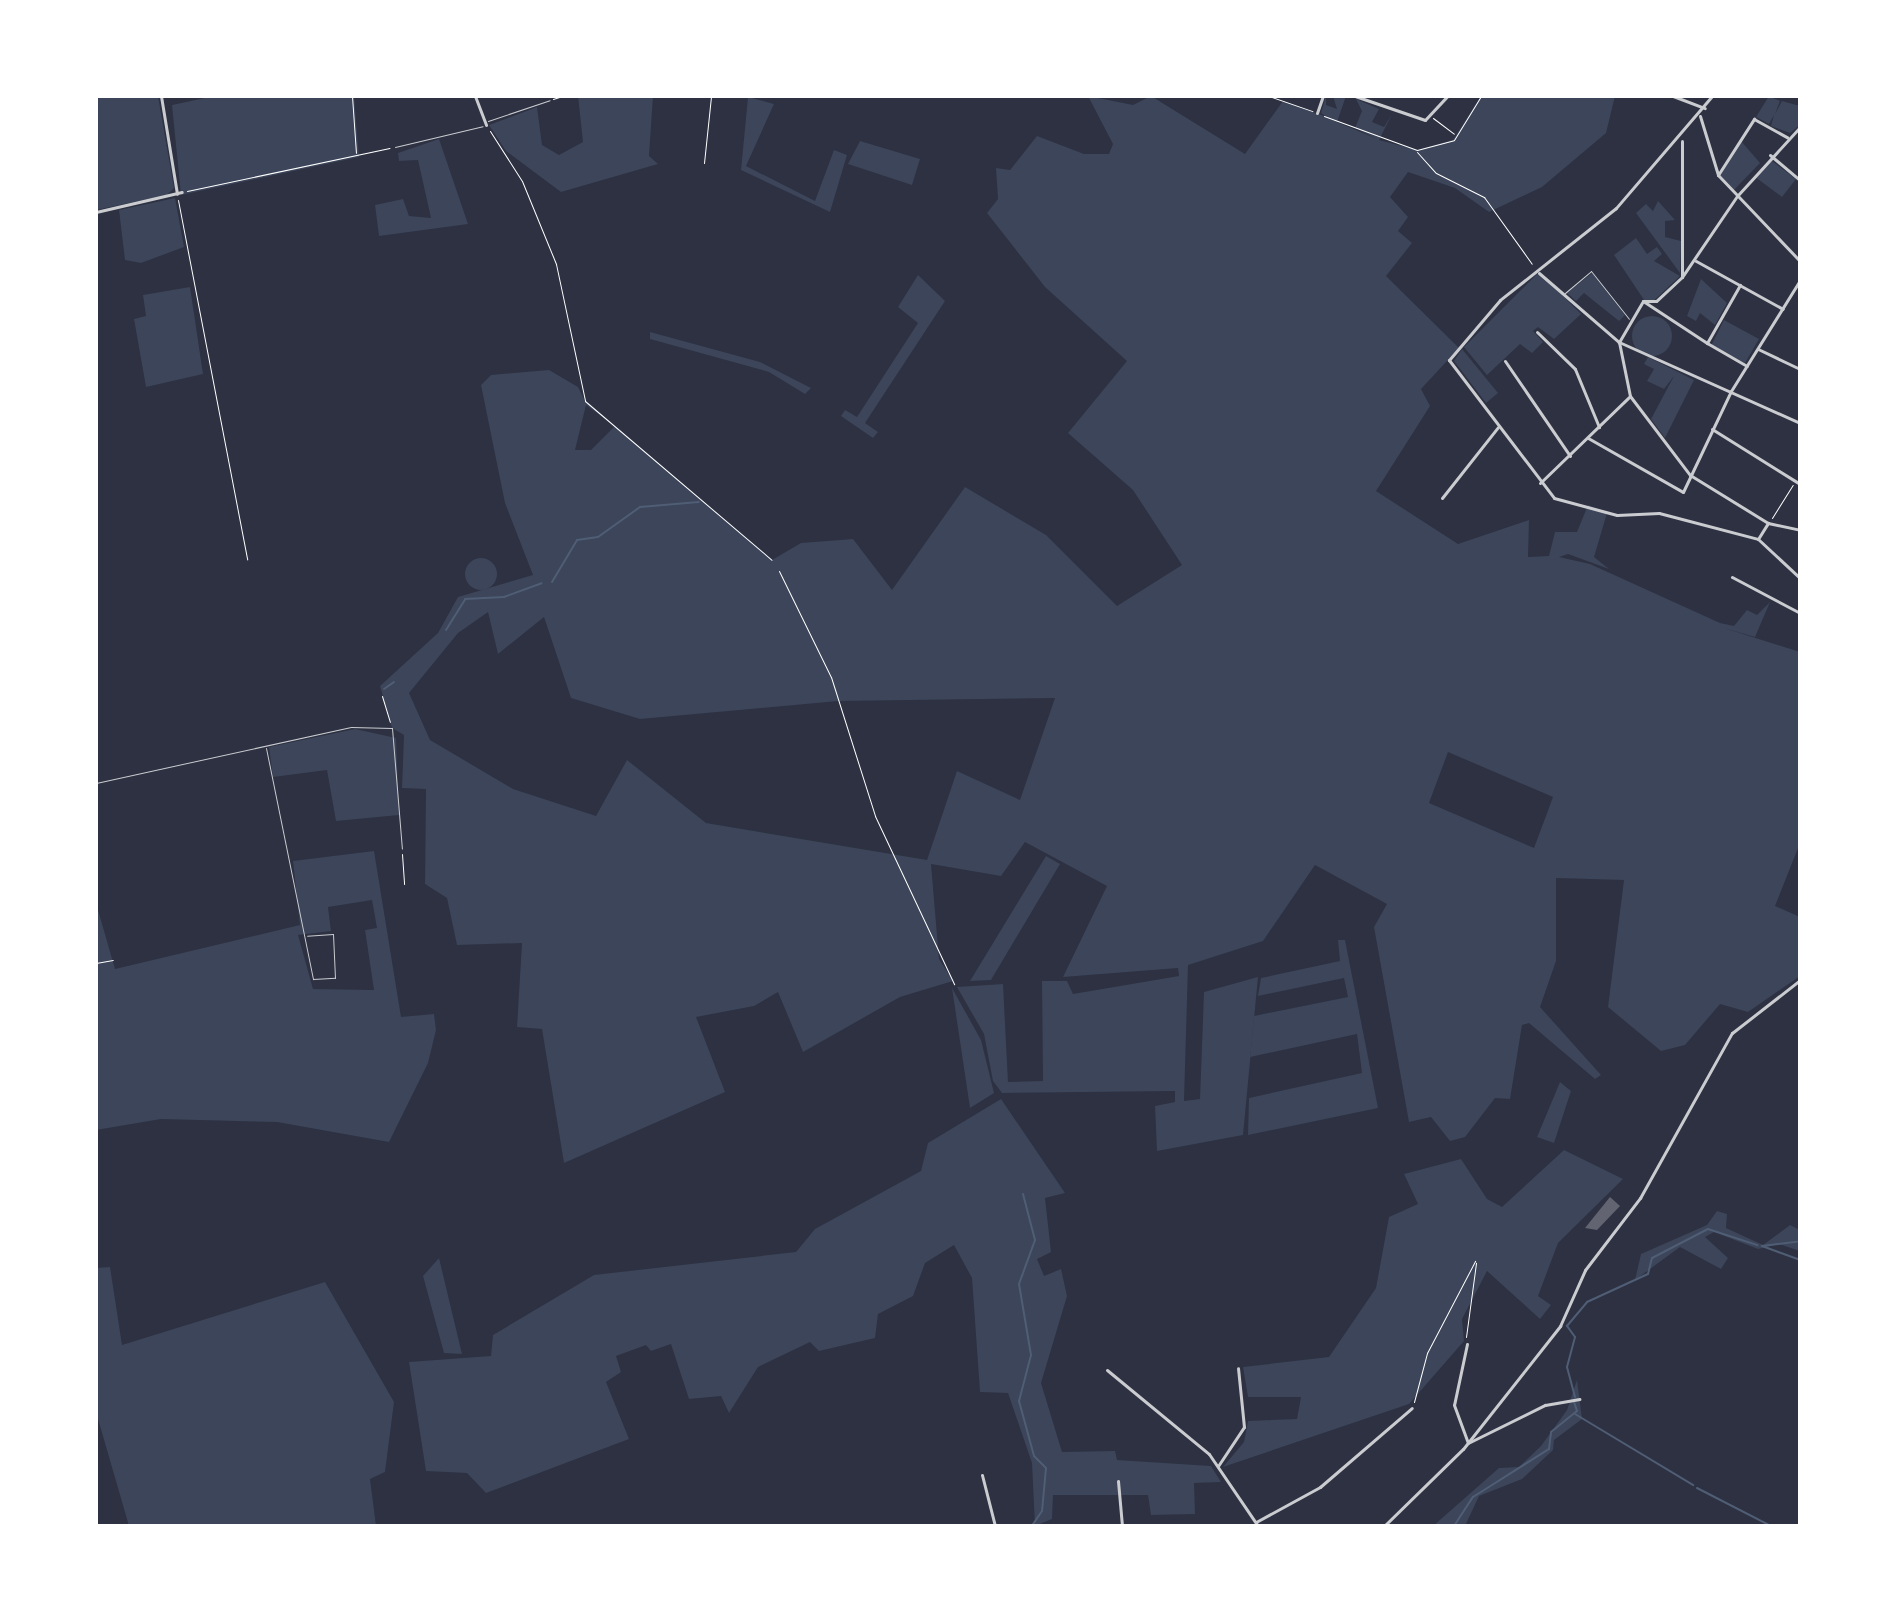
<!DOCTYPE html>
<style>
body{margin:0}
#map{position:relative;width:1896px;height:1622px;overflow:hidden;background:#2d3142;font-family:Figtree,sans-serif}
div>[style]{position:absolute}
[style*='--x']{left:calc(var(--x)*1px);top:calc(var(--y)*1px);width:calc(var(--w)*1px);rotate:calc(var(--a)*1deg)}
.green>*{inset:0;background:#3c4559}
.round{border-radius:50%}
.stream>*{height:2px;margin:-1px;padding:0 1px;transform-origin:1px;border-radius:1px;background:#4f5d75}
.building>*{inset:0;background:#626471}
.path>*{height:1px;margin:-0.5px;padding:0 0.5px;transform-origin:0.5px;border-radius:0.5px;background:#fff}
.service>*{height:1px;margin:-0.5px;padding:0 0.5px;transform-origin:0.5px;border-radius:0.5px;background:#caccd0}
.minor>*{height:3px;margin:-1.5px;padding:0 1.5px;transform-origin:1.5px;border-radius:1.5px;background:#caccd0}
.tertiary>*{height:3px;margin:-1.5px;padding:0 1.5px;transform-origin:1.5px;border-radius:1.5px;background:#caccd0}
span{translate:-50% -50%;white-space:nowrap;text-align:center;line-height:1.15;-webkit-text-stroke:6px #fff;paint-order:stroke}
.frame{position:absolute;inset:0;border:98px solid #fff;pointer-events:none}
</style>
<div id="map">
<div class="green">
<i style="clip-path:polygon(96px 96px,158px 96px,174px 188px,167px 195px,96px 210px)"></i>
<i style="clip-path:polygon(214px 96px,354px 96px,359px 157px,181px 195px,172px 105px)"></i>
<i style="clip-path:polygon(578px 96px,653px 96px,649px 156px,658px 164px,561px 192px,506px 151px,489px 125px,537px 107px,542px 145px,559px 155px,583px 142px)"></i>
<i style="clip-path:polygon(evenodd,1088px 96px,1133px 105px,1151px 96px,1245px 154px,1283px 101px,1327px 117px,1321px 113px,1326px 96px,1326px 105px,1337px 109px,1333px 96px,1346px 96px,1337px 122px,1377px 139px,1355px 128px,1362px 111px,1356px 99px,1379px 109px,1372px 122px,1384px 127px,1392px 114px,1379px 140px,1417px 150px,1453px 140px,1481px 96px,1615px 96px,1606px 133px,1542px 187px,1489px 212px,1455px 188px,1408px 172px,1390px 197px,1408px 217px,1398px 231px,1412px 243px,1386px 276px,1459px 348px,1421px 389px,1430px 406px,1376px 491px,1458px 544px,1529px 520px,1528px 557px,1549px 556px,1555px 532px,1577px 532px,1588px 505px,1607px 513px,1594px 557px,1609px 569px,1568px 554px,1559px 557px,1590px 564px,1720px 623px,1734px 626px,1747px 610px,1757px 615px,1770px 602px,1755px 637px,1724px 628px,1800px 652px,1800px 843px,1775px 906px,1800px 917px,1800px 976px,1748px 1012px,1720px 1004px,1685px 1045px,1661px 1051px,1608px 1007px,1624px 880px,1556px 878px,1556px 961px,1540px 1007px,1601px 1075px,1595px 1079px,1529px 1023px,1522px 1025px,1510px 1099px,1495px 1098px,1465px 1137px,1450px 1141px,1431px 1117px,1409px 1122px,1374px 927px,1387px 904px,1315px 865px,1263px 941px,1188px 965px,1184px 1101px,1200px 1099px,1204px 992px,1258px 977px,1243px 1135px,1157px 1151px,1155px 1106px,1175px 1102px,1175px 1091px,1002px 1093px,993px 1081px,984px 1034px,957px 987px,1003px 984px,1008px 1082px,1043px 1081px,1042px 981px,1067px 981px,1073px 994px,1179px 976px,1178px 968px,1063px 977px,1107px 886px,1025px 842px,1001px 876px,931px 864px,939px 959px,953px 981px,900px 997px,803px 1052px,778px 992px,754px 1006px,696px 1017px,725px 1092px,564px 1163px,542px 1029px,517px 1027px,522px 943px,457px 945px,447px 898px,425px 884px,426px 789px,402px 788px,404px 735px,392px 728px,380px 686px,438px 633px,458px 597px,533px 575px,505px 503px,481px 385px,491px 375px,549px 370px,578px 387px,585px 401px,772px 560px,801px 543px,853px 539px,892px 590px,965px 487px,1046px 535px,1117px 606px,1182px 565px,1133px 490px,1068px 433px,1127px 361px,1045px 287px,987px 213px,998px 199px,996px 168px,1010px 170px,1037px 136px,1084px 154px,1109px 154px,1113px 144px,1088px 96px,586px 405px,615px 426px,591px 450px,575px 450px,586px 405px,1088px 96px,488px 612px,498px 654px,544px 617px,571px 698px,640px 719px,838px 701px,1055px 698px,1020px 800px,957px 771px,927px 860px,706px 823px,627px 760px,596px 816px,513px 789px,430px 740px,409px 693px,458px 633px,488px 612px,1088px 96px,1448px 752px,1553px 797px,1534px 848px,1429px 803px,1448px 752px)"></i>
<i style="clip-path:polygon(1769px 96px,1780px 101px,1775px 114px,1782px 101px,1800px 106px,1800px 125px,1790px 133px,1771px 126px,1774px 115px,1769px 124px,1756px 117px)"></i>
<i style="clip-path:polygon(748px 97px,774px 104px,746px 166px,815px 201px,834px 150px,847px 155px,830px 212px,741px 170px)"></i>
<i style="clip-path:polygon(439px 139px,468px 224px,379px 236px,375px 205px,403px 199px,409px 216px,431px 218px,418px 160px,399px 161px,398px 153px)"></i>
<i style="clip-path:polygon(860px 141px,920px 159px,912px 185px,848px 164px)"></i>
<i style="clip-path:polygon(1741px 141px,1760px 163px,1734px 190px,1720px 175px)"></i>
<i style="clip-path:polygon(1772px 161px,1796px 179px,1782px 197px,1755px 177px)"></i>
<i style="clip-path:polygon(175px 198px,184px 247px,141px 263px,125px 260px,119px 210px)"></i>
<i style="clip-path:polygon(1658px 201px,1675px 220px,1665px 221px,1665px 237px,1681px 241px,1680px 273px,1636px 213px,1646px 204px,1653px 211px)"></i>
<i style="clip-path:polygon(1636px 238px,1647px 254px,1657px 247px,1662px 254px,1654px 261px,1680px 276px,1648px 306px,1614px 255px)"></i>
<i style="clip-path:polygon(1539px 272px,1581px 314px,1554px 339px,1538px 327px,1533px 331px,1543px 342px,1532px 353px,1520px 344px,1487px 375px,1464px 347px)"></i>
<i style="clip-path:polygon(1592px 273px,1625px 315px,1619px 321px,1584px 293px,1576px 301px,1567px 293px)"></i>
<i style="clip-path:polygon(918px 275px,945px 301px,865px 423px,878px 432px,873px 438px,841px 416px,845px 410px,857px 417px,918px 323px,898px 307px)"></i>
<i style="clip-path:polygon(1701px 279px,1727px 303px,1715px 325px,1700px 313px,1696px 321px,1687px 316px)"></i>
<i style="clip-path:polygon(190px 287px,203px 374px,146px 387px,134px 319px,146px 316px,143px 295px)"></i>
<i class="round" style="left:1632px;top:316px;width:40px;height:40px"></i>
<i style="clip-path:polygon(1724px 320px,1759px 339px,1745px 363px,1711px 346px)"></i>
<i style="clip-path:polygon(650px 332px,760px 362px,811px 388px,805px 394px,769px 372px,650px 339px)"></i>
<i style="clip-path:polygon(1462px 349px,1498px 393px,1486px 403px,1454px 361px)"></i>
<i style="clip-path:polygon(1648px 357px,1694px 380px,1665px 438px,1651px 419px,1674px 376px,1664px 389px,1647px 381px,1654px 369px,1644px 364px)"></i>
<i class="round" style="left:465px;top:558px;width:32px;height:32px"></i>
<i style="clip-path:polygon(355px 729px,396px 738px,399px 815px,336px 821px,327px 770px,273px 777px,269px 747px)"></i>
<i style="clip-path:polygon(evenodd,374px 851px,401px 1017px,434px 1014px,436px 1030px,428px 1063px,389px 1142px,277px 1122px,161px 1119px,96px 1130px,96px 903px,115px 969px,300px 925px,293px 861px,374px 851px,372px 900px,377px 928px,365px 930px,374px 990px,313px 989px,298px 935px,331px 931px,328px 907px,372px 900px)"></i>
<i style="clip-path:polygon(1046px 856px,1060px 864px,991px 980px,970px 981px)"></i>
<i style="clip-path:polygon(1338px 940px,1345px 940px,1378px 1108px,1248px 1135px,1249px 1098px,1362px 1073px,1357px 1034px,1250px 1057px,1254px 1016px,1348px 997px,1344px 978px,1258px 996px,1261px 978px,1340px 961px)"></i>
<i style="clip-path:polygon(952px 988px,981px 1040px,994px 1093px,970px 1108px)"></i>
<i style="clip-path:polygon(1560px 1082px,1571px 1091px,1554px 1143px,1537px 1137px)"></i>
<i style="clip-path:polygon(1001px 1099px,1065px 1193px,1045px 1198px,1051px 1252px,1037px 1259px,1044px 1276px,1061px 1269px,1067px 1296px,1041px 1383px,1062px 1452px,1115px 1451px,1117px 1460px,1211px 1466px,1221px 1482px,1194px 1483px,1195px 1514px,1151px 1515px,1148px 1495px,1053px 1495px,1052px 1519px,1035px 1526px,1032px 1463px,1008px 1393px,980px 1392px,972px 1278px,954px 1245px,925px 1263px,913px 1296px,878px 1314px,875px 1338px,819px 1351px,810px 1342px,758px 1367px,729px 1413px,721px 1396px,689px 1399px,671px 1344px,651px 1351px,646px 1345px,616px 1356px,621px 1372px,606px 1382px,629px 1439px,486px 1493px,467px 1473px,426px 1471px,409px 1362px,491px 1356px,493px 1335px,594px 1275px,796px 1252px,815px 1229px,921px 1171px,928px 1143px)"></i>
<i style="clip-path:polygon(1564px 1150px,1623px 1179px,1558px 1243px,1538px 1296px,1551px 1305px,1540px 1319px,1487px 1271px,1462px 1319px,1464px 1341px,1409px 1404px,1223px 1467px,1244px 1442px,1248px 1421px,1297px 1419px,1301px 1397px,1248px 1397px,1243px 1367px,1329px 1357px,1376px 1288px,1389px 1217px,1418px 1204px,1404px 1174px,1461px 1159px,1487px 1199px,1502px 1207px)"></i>
<i style="clip-path:polygon(1717px 1211px,1727px 1214px,1726px 1228px,1763px 1245px,1790px 1225px,1800px 1230px,1800px 1251px,1779px 1244px,1758px 1249px,1714px 1232px,1705px 1237px,1728px 1258px,1721px 1269px,1680px 1247px,1635px 1280px,1641px 1254px,1707px 1225px)"></i>
<i style="clip-path:polygon(439px 1258px,462px 1354px,444px 1353px,423px 1276px)"></i>
<i style="clip-path:polygon(110px 1267px,122px 1345px,325px 1282px,394px 1402px,385px 1472px,370px 1479px,376px 1526px,129px 1526px,96px 1412px,96px 1268px)"></i>
<i style="clip-path:polygon(1577px 1380px,1582px 1419px,1554px 1440px,1553px 1450px,1522px 1479px,1479px 1496px,1465px 1526px,1433px 1526px,1499px 1468px,1519px 1467px,1541px 1446px,1567px 1410px)"></i>
</div>
<div class="stream">
<i style="--x:552;--y:582;--w:49;--a:-59.2"></i>
<i style="--x:577;--y:540;--w:21;--a:-8"></i>
<i style="--x:598;--y:537;--w:52;--a:-35.5"></i>
<i style="--x:640;--y:507;--w:59;--a:-4.8"></i>
<i style="--x:446;--y:630;--w:36;--a:-58"></i>
<i style="--x:465;--y:599;--w:39;--a:-3"></i>
<i style="--x:504;--y:597;--w:40;--a:-20.2"></i>
<i style="--x:384;--y:689;--w:12;--a:-35"></i>
<i style="--x:1023;--y:1194;--w:48;--a:75.4"></i>
<i style="--x:1035;--y:1240;--w:47;--a:110"></i>
<i style="--x:1019;--y:1284;--w:72;--a:80.4"></i>
<i style="--x:1031;--y:1355;--w:48;--a:104.6"></i>
<i style="--x:1019;--y:1401;--w:57;--a:74.7"></i>
<i style="--x:1034;--y:1456;--w:17;--a:45"></i>
<i style="--x:1046;--y:1468;--w:43;--a:95.3"></i>
<i style="--x:1042;--y:1511;--w:18;--a:124"></i>
<i style="--x:1762;--y:1246;--w:40;--a:20.2"></i>
<i style="--x:1762;--y:1246;--w:38;--a:-7"></i>
<i style="--x:1575;--y:1397;--w:31;--a:-105"></i>
<i style="--x:1567;--y:1367;--w:31;--a:-75"></i>
<i style="--x:1575;--y:1337;--w:14;--a:-126"></i>
<i style="--x:1567;--y:1326;--w:31;--a:-50"></i>
<i style="--x:1587;--y:1302;--w:67;--a:-24.7"></i>
<i style="--x:1648;--y:1274;--w:16;--a:-76"></i>
<i style="--x:1652;--y:1258;--w:63;--a:-27.4"></i>
<i style="--x:1708;--y:1229;--w:52;--a:18.1"></i>
<i style="--x:1575;--y:1414;--w:138;--a:31"></i>
<i style="--x:1697;--y:1488;--w:83;--a:27.2"></i>
<i style="--x:1454;--y:1526;--w:35;--a:-57"></i>
<i style="--x:1473;--y:1497;--w:90;--a:-32.3"></i>
<i style="--x:1549;--y:1449;--w:17;--a:-83"></i>
<i style="--x:1551;--y:1432;--w:33;--a:-39"></i>
<i style="--x:1577;--y:1411;--w:9;--a:-108"></i>
</div>
<div class="building">
<i style="clip-path:polygon(1610px 1197px,1620px 1206px,1597px 1230px,1585px 1228px)"></i>
</div>
<div class="path">
<i style="--x:352;--y:96;--w:57;--a:86"></i>
<i style="--x:1269;--y:96;--w:46;--a:19.2"></i>
<i style="--x:553;--y:99;--w:9;--a:-18"></i>
<i style="--x:1324;--y:116;--w:99;--a:20.1"></i>
<i style="--x:1417;--y:150;--w:38;--a:-15"></i>
<i style="--x:1454;--y:140;--w:52;--a:-58.5"></i>
<i style="--x:1433;--y:118;--w:26;--a:37"></i>
<i style="--x:490;--y:131;--w:59;--a:57.4"></i>
<i style="--x:522;--y:181;--w:90;--a:67.7"></i>
<i style="--x:556;--y:264;--w:140;--a:78"></i>
<i style="--x:585;--y:401;--w:245;--a:40.4"></i>
<i style="--x:1417;--y:152;--w:28;--a:48"></i>
<i style="--x:1436;--y:173;--w:54;--a:26.6"></i>
<i style="--x:1484;--y:197;--w:82;--a:54.4"></i>
<i style="--x:704;--y:163;--w:67;--a:-84"></i>
<i style="--x:187;--y:191;--w:207;--a:-12"></i>
<i style="--x:178;--y:200;--w:366;--a:79.1"></i>
<i style="--x:1772;--y:518;--w:39;--a:-58"></i>
<i style="--x:779;--y:571;--w:118;--a:63.9"></i>
<i style="--x:831;--y:677;--w:146;--a:72.4"></i>
<i style="--x:875;--y:816;--w:186;--a:64.8"></i>
<i style="--x:382;--y:696;--w:27;--a:73"></i>
<i style="--x:402;--y:854;--w:30;--a:86"></i>
<i style="--x:96;--y:963;--w:17;--a:-10"></i>
<i style="--x:1466;--y:1337;--w:75;--a:-82.3"></i>
<i style="--x:1414;--y:1402;--w:51;--a:-75.1"></i>
<i style="--x:1427;--y:1353;--w:104;--a:-62.4"></i>
</div>
<div class="service">
<i style="--x:488;--y:121;--w:65;--a:-18.7"></i>
<i style="--x:395;--y:147;--w:90;--a:-13.4"></i>
<i style="--x:1565;--y:293;--w:34;--a:-40"></i>
<i style="--x:1591;--y:271;--w:61;--a:51.6"></i>
<i style="--x:266;--y:748;--w:236;--a:78.5"></i>
<i style="--x:313;--y:979;--w:22;--a:-3"></i>
<i style="--x:335;--y:978;--w:44;--a:-92.6"></i>
<i style="--x:333;--y:934;--w:26;--a:176"></i>
<i style="--x:96;--y:783;--w:261;--a:-12.4"></i>
<i style="--x:351;--y:727;--w:41;--a:1.4"></i>
<i style="--x:392;--y:728;--w:121;--a:85.3"></i>
</div>
<div class="minor">
<i style="--x:161;--y:96;--w:99;--a:80.7"></i>
<i style="--x:475;--y:96;--w:31;--a:69"></i>
<i style="--x:1355;--y:96;--w:74;--a:18.9"></i>
<i style="--x:1425;--y:120;--w:33;--a:-47"></i>
<i style="--x:1673;--y:96;--w:34;--a:21"></i>
<i style="--x:1712;--y:96;--w:148;--a:130.6"></i>
<i style="--x:1616;--y:208;--w:148;--a:141.6"></i>
<i style="--x:1500;--y:300;--w:79;--a:130.4"></i>
<i style="--x:1449;--y:360;--w:173;--a:52.7"></i>
<i style="--x:1554;--y:498;--w:65;--a:15.1"></i>
<i style="--x:1617;--y:515;--w:42;--a:-2.7"></i>
<i style="--x:1659;--y:513;--w:102;--a:14.7"></i>
<i style="--x:1317;--y:113;--w:18;--a:-71"></i>
<i style="--x:1700;--y:116;--w:62;--a:73"></i>
<i style="--x:1718;--y:175;--w:119;--a:46.4"></i>
<i style="--x:1800;--y:127;--w:93;--a:132.4"></i>
<i style="--x:1737;--y:196;--w:98;--a:124.2"></i>
<i style="--x:1682;--y:277;--w:35;--a:137"></i>
<i style="--x:1656;--y:301;--w:13;--a:180"></i>
<i style="--x:1643;--y:301;--w:48;--a:120.3"></i>
<i style="--x:1619;--y:342;--w:55;--a:78.5"></i>
<i style="--x:1630;--y:396;--w:99;--a:52.8"></i>
<i style="--x:1690;--y:475;--w:92;--a:31.6"></i>
<i style="--x:1768;--y:523;--w:33;--a:12"></i>
<i style="--x:1682;--y:141;--w:136;--a:90"></i>
<i style="--x:1770;--y:155;--w:39;--a:40"></i>
<i style="--x:1718;--y:175;--w:67;--a:-57.3"></i>
<i style="--x:1754;--y:119;--w:38;--a:29"></i>
<i style="--x:96;--y:212;--w:88;--a:-13.1"></i>
<i style="--x:1696;--y:261;--w:99;--a:28.9"></i>
<i style="--x:1539;--y:273;--w:106;--a:40.8"></i>
<i style="--x:1619;--y:342;--w:198;--a:24.1"></i>
<i style="--x:1643;--y:301;--w:77;--a:33.3"></i>
<i style="--x:1707;--y:343;--w:67;--a:-60.4"></i>
<i style="--x:1537;--y:332;--w:53;--a:44.2"></i>
<i style="--x:1575;--y:369;--w:63;--a:67.5"></i>
<i style="--x:1707;--y:343;--w:46;--a:29.9"></i>
<i style="--x:1758;--y:349;--w:47;--a:25.5"></i>
<i style="--x:1505;--y:361;--w:115;--a:55.6"></i>
<i style="--x:1712;--y:429;--w:104;--a:32"></i>
<i style="--x:1588;--y:438;--w:109;--a:29.6"></i>
<i style="--x:1683;--y:492;--w:112;--a:-64.6"></i>
<i style="--x:1731;--y:391;--w:131;--a:-58.1"></i>
<i style="--x:1540;--y:483;--w:124;--a:-44"></i>
<i style="--x:1442;--y:498;--w:90;--a:-51.7"></i>
<i style="--x:1758;--y:539;--w:57;--a:42.9"></i>
<i style="--x:1758;--y:539;--w:19;--a:-58"></i>
<i style="--x:1732;--y:577;--w:77;--a:27.9"></i>
<i style="--x:1467;--y:1344;--w:62;--a:102"></i>
<i style="--x:1454;--y:1405;--w:40;--a:69.8"></i>
<i style="--x:1468;--y:1443;--w:86;--a:-26.3"></i>
<i style="--x:1545;--y:1405;--w:35;--a:-10"></i>
<i style="--x:1107;--y:1370;--w:132;--a:39.5"></i>
<i style="--x:1209;--y:1454;--w:87;--a:55.8"></i>
<i style="--x:1218;--y:1466;--w:47;--a:-56.3"></i>
<i style="--x:1244;--y:1427;--w:59;--a:-95.8"></i>
<i style="--x:982;--y:1475;--w:53;--a:75.7"></i>
<i style="--x:1118;--y:1481;--w:45;--a:84.9"></i>
<i style="--x:1256;--y:1522;--w:73;--a:-28.7"></i>
<i style="--x:1320;--y:1487;--w:121;--a:-40.7"></i>
</div>
<div class="tertiary">
<i style="--x:1384;--y:1526;--w:110;--a:-44.3"></i>
<i style="--x:1463;--y:1449;--w:157;--a:-51.7"></i>
<i style="--x:1560;--y:1326;--w:61;--a:-65.9"></i>
<i style="--x:1585;--y:1270;--w:91;--a:-52.6"></i>
<i style="--x:1640;--y:1198;--w:189;--a:-60.9"></i>
<i style="--x:1732;--y:1033;--w:86;--a:-37.9"></i>
</div>
<div class="frame"></div>
</div>
